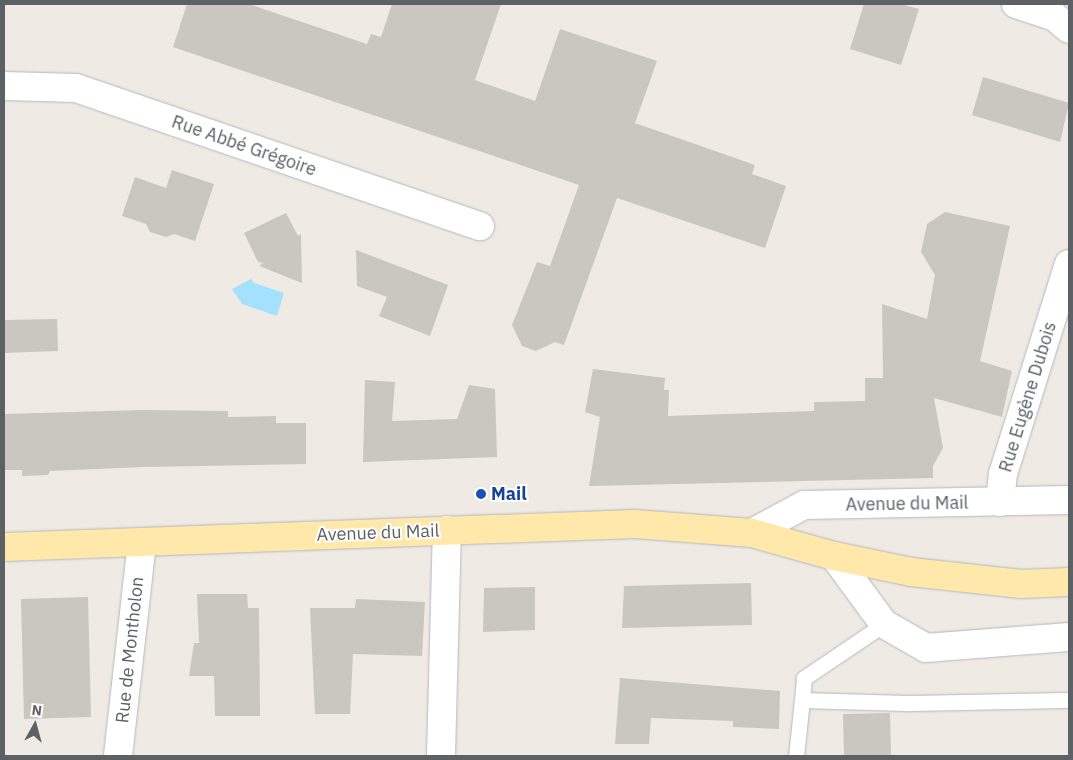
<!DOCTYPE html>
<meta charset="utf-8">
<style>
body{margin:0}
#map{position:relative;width:1073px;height:760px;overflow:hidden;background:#efebe4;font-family:"IBM Plex Sans",sans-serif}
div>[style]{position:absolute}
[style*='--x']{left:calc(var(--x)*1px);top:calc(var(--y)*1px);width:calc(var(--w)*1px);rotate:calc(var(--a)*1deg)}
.water>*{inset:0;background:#a4e1ff}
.building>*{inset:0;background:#cac6c0}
.roads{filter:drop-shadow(0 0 1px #b4b8bb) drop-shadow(0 0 1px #b4b8bb)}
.lane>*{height:15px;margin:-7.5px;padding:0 7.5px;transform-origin:7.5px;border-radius:7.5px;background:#fff}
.street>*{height:28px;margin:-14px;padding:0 14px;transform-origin:14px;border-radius:14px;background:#fff}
.primary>*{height:28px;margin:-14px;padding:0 14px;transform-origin:14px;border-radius:14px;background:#ffe8a9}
.dots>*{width:14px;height:14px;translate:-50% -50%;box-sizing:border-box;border:2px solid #fff;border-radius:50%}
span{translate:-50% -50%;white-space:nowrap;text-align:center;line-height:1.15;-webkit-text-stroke:4px #fff;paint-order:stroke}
.street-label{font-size:18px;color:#5c6165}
.transit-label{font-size:18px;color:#164399;font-weight:700}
.left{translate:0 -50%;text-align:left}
.frame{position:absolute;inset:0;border:5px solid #5c6165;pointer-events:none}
.north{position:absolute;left:10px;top:700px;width:50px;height:50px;-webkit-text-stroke:4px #fff;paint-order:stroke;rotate:7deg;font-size:14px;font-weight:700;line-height:20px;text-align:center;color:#5c6165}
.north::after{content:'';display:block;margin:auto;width:18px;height:22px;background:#5c6165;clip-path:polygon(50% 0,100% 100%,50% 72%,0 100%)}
</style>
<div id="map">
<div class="water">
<i style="clip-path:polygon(251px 279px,254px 283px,284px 293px,277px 316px,242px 304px,232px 289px)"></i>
</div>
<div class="building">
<i style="clip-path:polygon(187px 4px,249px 4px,367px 44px,371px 34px,381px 37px,392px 4px,501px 4px,475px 80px,535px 101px,560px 29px,657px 61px,635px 123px,755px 165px,752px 174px,786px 186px,765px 248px,617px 198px,564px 345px,555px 342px,536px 351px,522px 346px,512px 325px,537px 262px,550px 266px,579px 185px,173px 47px)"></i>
<i style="clip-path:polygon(864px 4px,901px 4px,919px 9px,901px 65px,850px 49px)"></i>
<i style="clip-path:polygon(983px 77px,1069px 103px,1060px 142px,972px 115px)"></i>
<i style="clip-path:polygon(172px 170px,214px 184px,195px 241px,174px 234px,166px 237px,150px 232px,146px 224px,122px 216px,135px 177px,166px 188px)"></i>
<i style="clip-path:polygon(945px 212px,1010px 226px,980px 361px,1012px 371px,1002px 417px,934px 398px,943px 448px,933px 466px,933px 478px,589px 486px,600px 417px,585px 412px,593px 369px,665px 378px,664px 390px,669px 390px,668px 416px,814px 411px,814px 402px,865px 401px,865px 378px,883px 378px,882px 304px,927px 319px,935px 275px,921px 252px,927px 224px)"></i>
<i style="clip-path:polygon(286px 213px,298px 236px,301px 234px,302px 283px,259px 266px,263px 263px,258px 262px,244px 233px)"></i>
<i style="clip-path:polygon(356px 250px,448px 285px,430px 336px,379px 316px,387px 297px,357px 286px)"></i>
<i style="clip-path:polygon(57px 319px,58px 351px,4px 353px,4px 320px)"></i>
<i style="clip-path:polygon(365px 380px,395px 382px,392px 421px,457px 419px,469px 385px,495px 389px,497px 457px,363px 462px)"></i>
<i style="clip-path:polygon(143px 410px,228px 411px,228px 417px,276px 416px,276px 423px,306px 423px,306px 464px,144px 467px,50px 471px,48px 475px,22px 476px,22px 470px,4px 470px,4px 414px)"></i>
<i style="clip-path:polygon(751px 583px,752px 625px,622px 628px,624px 586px)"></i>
<i style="clip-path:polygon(535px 587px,535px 630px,483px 632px,484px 588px)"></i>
<i style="clip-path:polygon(197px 594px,247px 594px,248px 608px,259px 608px,260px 716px,215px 716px,214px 676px,189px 676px,194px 643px,199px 643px)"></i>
<i style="clip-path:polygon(88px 597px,91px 717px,24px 719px,21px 599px)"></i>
<i style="clip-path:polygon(356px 599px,425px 602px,422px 656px,353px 654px,350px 714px,315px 714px,310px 608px,355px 608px)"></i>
<i style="clip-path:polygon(620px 678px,780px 691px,779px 729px,733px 727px,733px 721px,651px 718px,649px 744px,615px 744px)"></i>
<i style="clip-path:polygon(890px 713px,891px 756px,844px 756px,843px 714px)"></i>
</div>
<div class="roads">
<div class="lane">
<i style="--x:884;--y:624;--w:97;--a:146"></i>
<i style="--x:804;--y:678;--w:22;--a:95"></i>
<i style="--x:802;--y:700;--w:104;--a:1.7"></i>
<i style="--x:906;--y:703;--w:163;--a:-1.1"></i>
<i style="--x:796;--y:756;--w:56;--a:-83.9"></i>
</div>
<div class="street">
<i style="--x:1016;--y:4;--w:41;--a:18.4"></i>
<i style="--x:1055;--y:17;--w:18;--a:41"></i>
<i style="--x:4;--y:86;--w:72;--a:1.6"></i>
<i style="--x:76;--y:88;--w:427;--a:18.9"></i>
<i style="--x:1000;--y:502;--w:28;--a:-84"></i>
<i style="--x:1003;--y:474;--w:220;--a:-72.6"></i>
<i style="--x:752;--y:533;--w:59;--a:-28.3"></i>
<i style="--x:804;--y:505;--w:265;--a:-1.1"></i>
<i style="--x:834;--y:556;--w:84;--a:53.7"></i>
<i style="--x:884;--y:624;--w:48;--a:29.7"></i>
<i style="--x:926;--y:648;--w:143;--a:-4.4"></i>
<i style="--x:118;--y:756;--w:214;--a:-83.6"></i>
<i style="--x:441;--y:756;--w:226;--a:-88.5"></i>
</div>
<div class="primary">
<i style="--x:4;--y:547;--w:631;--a:-2.09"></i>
<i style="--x:635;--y:524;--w:117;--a:4.4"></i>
<i style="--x:752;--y:533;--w:85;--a:15.7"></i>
<i style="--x:834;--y:556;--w:79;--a:11.7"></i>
<i style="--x:911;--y:572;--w:111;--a:6.2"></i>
<i style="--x:1021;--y:584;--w:48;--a:-2.4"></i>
</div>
</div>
<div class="dots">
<i style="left:481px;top:494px;background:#1a4fb4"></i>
</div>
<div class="street-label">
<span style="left:244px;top:146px;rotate:19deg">Rue Abbé Grégoire</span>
<span style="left:1028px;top:397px;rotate:-73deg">Rue Eugène Dubois</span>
<span style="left:907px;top:504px;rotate:-1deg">Avenue du Mail</span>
<span style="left:378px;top:533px;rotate:-2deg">Avenue du Mail</span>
<span style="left:130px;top:650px;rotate:-84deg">Rue de Montholon</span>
</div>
<div class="transit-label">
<span class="left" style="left:491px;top:494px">Mail</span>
</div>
<div class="frame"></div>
<div class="north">N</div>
</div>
